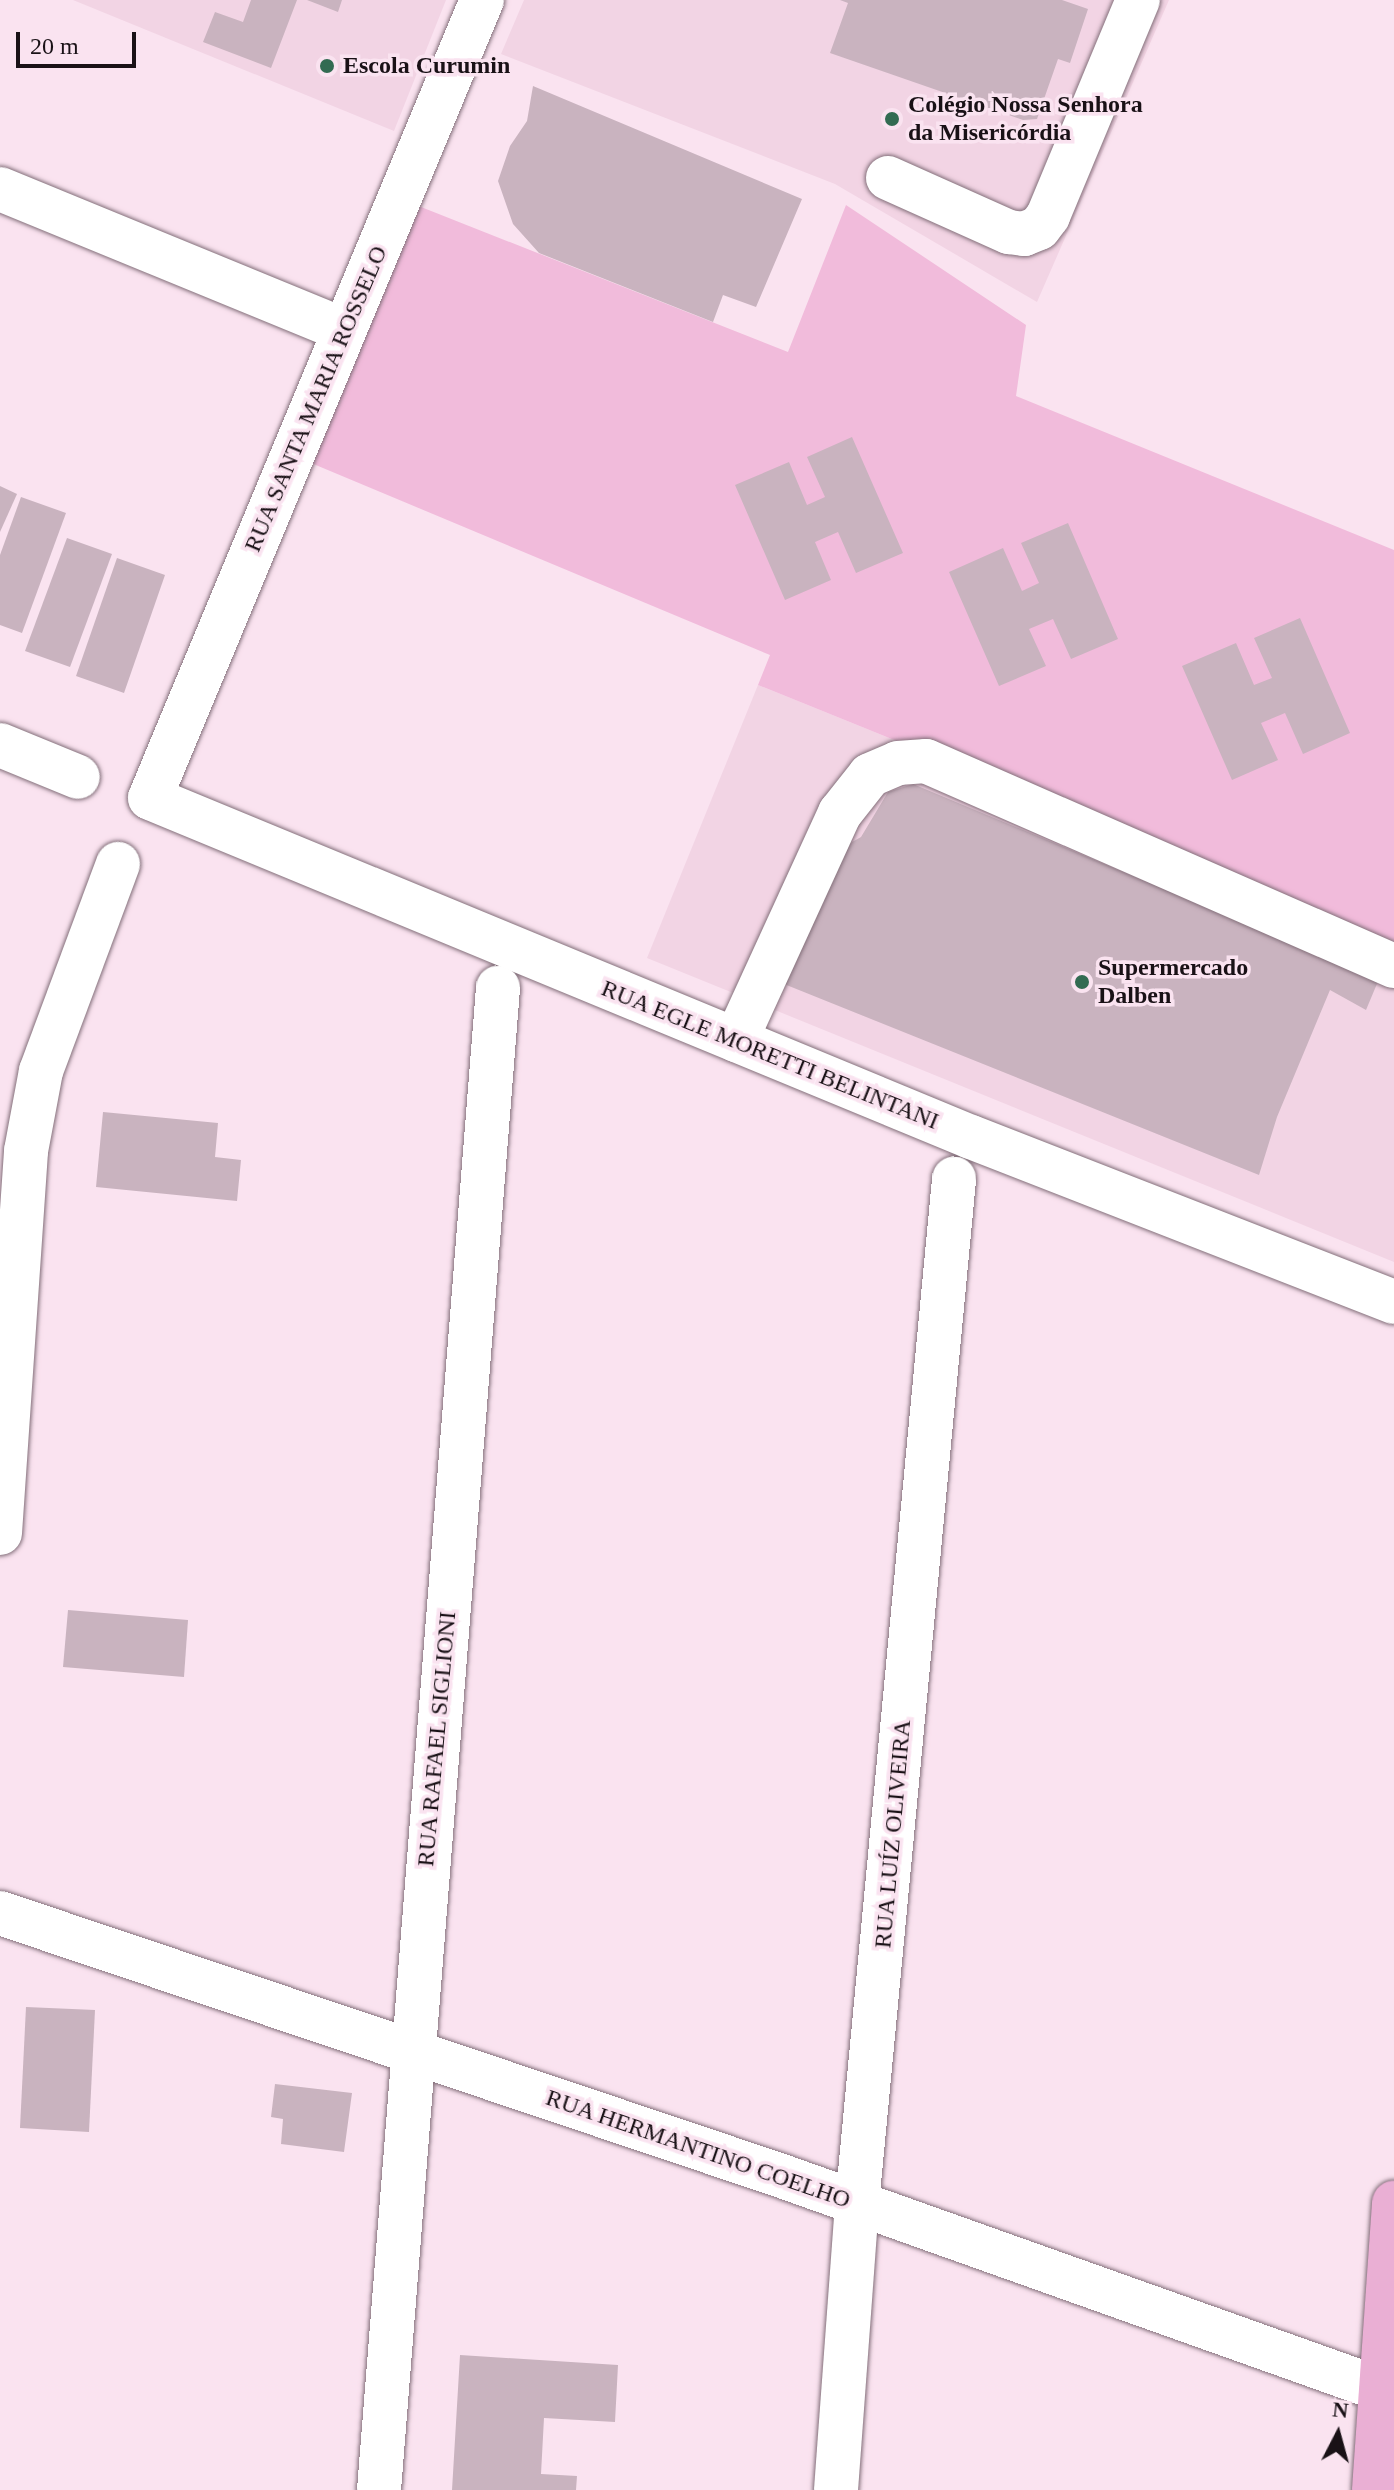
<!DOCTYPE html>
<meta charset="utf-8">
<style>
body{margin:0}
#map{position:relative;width:1394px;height:2490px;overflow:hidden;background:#fae3f0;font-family:Georgia,serif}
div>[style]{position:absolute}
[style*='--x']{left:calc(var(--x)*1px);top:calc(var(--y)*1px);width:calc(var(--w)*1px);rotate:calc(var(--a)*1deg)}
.built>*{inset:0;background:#f2d4e4}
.green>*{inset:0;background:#f1bbdb}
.building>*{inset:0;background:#c9b3bf}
.roads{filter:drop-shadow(0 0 2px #836f7a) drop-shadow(0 0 2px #836f7a)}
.minor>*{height:44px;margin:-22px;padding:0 22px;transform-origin:22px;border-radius:22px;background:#fff}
.major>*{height:44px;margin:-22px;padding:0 22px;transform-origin:22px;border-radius:22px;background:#eaafd4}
.dots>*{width:22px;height:22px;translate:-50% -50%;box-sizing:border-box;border:4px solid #fae3f0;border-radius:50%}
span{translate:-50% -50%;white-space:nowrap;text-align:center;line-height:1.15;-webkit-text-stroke:7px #fae3f0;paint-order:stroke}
.poi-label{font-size:24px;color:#191116;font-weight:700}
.left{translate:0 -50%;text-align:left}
.street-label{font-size:24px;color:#191116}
.north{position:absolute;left:1298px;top:2394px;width:80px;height:80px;-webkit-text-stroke:6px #fae3f0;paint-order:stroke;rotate:6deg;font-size:22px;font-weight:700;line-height:32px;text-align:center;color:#191116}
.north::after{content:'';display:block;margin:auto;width:28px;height:36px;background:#191116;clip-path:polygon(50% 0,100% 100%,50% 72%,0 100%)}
.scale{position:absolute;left:16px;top:32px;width:120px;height:36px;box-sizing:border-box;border:4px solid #191116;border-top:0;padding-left:10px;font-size:24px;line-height:28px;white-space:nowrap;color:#191116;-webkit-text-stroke:6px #fae3f0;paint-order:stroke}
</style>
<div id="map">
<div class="built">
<i style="clip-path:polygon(73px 0,446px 0,394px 131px)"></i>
<i style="clip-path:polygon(524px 0,1169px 0,1037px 302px,835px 184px,501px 54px)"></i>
<i style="clip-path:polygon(758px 685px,1394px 942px,1394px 1262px,647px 958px)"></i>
</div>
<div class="green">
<i style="clip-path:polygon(416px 205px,788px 352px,846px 205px,1026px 325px,1016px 396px,1394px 550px,1394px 942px,758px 685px,770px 655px,311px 463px)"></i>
</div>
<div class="building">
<i style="clip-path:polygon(251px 0,297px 0,271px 68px,203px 42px,215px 12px,243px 22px)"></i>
<i style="clip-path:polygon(307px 0,342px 0,338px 12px)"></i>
<i style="clip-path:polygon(840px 0,1062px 0,1088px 9px,1070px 63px,1058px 59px,1037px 119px,1023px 120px,830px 53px,848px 3px)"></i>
<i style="clip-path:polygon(533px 86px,802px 199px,756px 307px,723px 295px,713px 322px,539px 253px,513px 224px,498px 181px,510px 146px,527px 121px)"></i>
<i style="clip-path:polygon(852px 437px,903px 553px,856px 573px,838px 532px,815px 542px,831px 580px,785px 600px,735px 485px,789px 462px,807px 505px,825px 497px,807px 457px)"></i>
<i style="clip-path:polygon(0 486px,17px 494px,0 532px)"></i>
<i style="clip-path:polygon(21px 497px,66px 513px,22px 633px,0 625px,0 555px)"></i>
<i style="clip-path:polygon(1068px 523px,1118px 639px,1071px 659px,1053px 619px,1029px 629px,1046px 666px,999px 686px,949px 572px,1003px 548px,1022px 591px,1039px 583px,1021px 543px)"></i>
<i style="clip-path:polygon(67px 538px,112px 554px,70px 667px,25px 651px)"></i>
<i style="clip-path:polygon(117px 558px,165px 575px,124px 693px,76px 676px)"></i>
<i style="clip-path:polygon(1300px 618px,1350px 733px,1303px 754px,1285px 713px,1261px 723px,1278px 760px,1232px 780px,1182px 666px,1236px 643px,1254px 685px,1272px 678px,1254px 638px)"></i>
<i style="clip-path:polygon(913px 784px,1379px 979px,1366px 1010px,1330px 990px,1277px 1117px,1259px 1175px,784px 984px,831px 854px,861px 837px,888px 792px)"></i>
<i style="clip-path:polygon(103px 1112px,218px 1123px,215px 1157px,241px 1160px,237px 1201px,96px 1187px)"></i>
<i style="clip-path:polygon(68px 1610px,188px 1620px,184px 1677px,63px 1667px)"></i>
<i style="clip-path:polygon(26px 2007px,95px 2010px,89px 2132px,20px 2128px)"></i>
<i style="clip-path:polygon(275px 2084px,352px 2093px,344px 2152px,281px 2144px,283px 2119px,271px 2117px)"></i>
<i style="clip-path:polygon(460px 2355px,618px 2365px,615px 2422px,544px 2418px,541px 2474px,577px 2476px,576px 2490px,452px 2490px)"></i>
</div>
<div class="roads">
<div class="minor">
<i style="--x:482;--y:0;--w:864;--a:112.59"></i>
<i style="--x:150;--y:798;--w:888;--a:22.44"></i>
<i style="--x:971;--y:1137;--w:454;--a:21.3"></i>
<i style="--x:888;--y:178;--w:133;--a:24.1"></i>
<i style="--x:1009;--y:232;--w:15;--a:8"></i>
<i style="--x:1024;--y:234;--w:16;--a:-22"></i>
<i style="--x:1039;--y:228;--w:15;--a:-53"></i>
<i style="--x:1048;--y:216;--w:234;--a:-67.4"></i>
<i style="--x:0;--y:189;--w:372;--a:22.3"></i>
<i style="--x:0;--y:745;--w:84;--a:22.3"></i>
<i style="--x:736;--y:1040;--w:250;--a:-65.4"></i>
<i style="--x:840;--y:813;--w:48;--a:-51.7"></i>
<i style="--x:870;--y:775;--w:30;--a:-23"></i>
<i style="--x:898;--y:763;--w:28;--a:-4"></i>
<i style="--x:926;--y:761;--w:511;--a:23.66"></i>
<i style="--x:0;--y:1533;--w:383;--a:-86.1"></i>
<i style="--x:26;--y:1151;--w:81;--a:-79.4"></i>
<i style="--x:41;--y:1071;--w:221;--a:-69.6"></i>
<i style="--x:0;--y:1913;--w:822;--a:18.59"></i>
<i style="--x:779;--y:2175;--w:638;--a:19.6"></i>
<i style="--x:379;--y:2490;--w:1507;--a:-85.47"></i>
<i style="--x:836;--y:2490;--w:287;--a:-85.8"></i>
<i style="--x:857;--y:2204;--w:1030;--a:-84.59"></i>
</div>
<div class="major">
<i style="--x:1374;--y:2490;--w:288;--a:-86"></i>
</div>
</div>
<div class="dots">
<i style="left:327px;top:66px;background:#336b52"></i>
<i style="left:892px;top:119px;background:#336b52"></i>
<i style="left:1082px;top:982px;background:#336b52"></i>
</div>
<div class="poi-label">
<span class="left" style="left:343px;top:66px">Escola Curumin</span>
<span class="left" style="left:908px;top:119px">Colégio Nossa Senhora<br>da Misericórdia</span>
<span class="left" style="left:1098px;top:982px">Supermercado<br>Dalben</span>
</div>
<div class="street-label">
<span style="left:316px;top:399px;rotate:-67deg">RUA SANTA MARIA ROSSELO</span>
<span style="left:770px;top:1055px;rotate:22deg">RUA EGLE MORETTI BELINTANI</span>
<span style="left:437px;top:1739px;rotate:-85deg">RUA RAFAEL SIGLIONI</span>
<span style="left:893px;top:1834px;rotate:-85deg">RUA LUÍZ OLIVEIRA</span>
<span style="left:698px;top:2149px;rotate:19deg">RUA HERMANTINO COELHO</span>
</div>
<div class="north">N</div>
<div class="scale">20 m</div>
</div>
